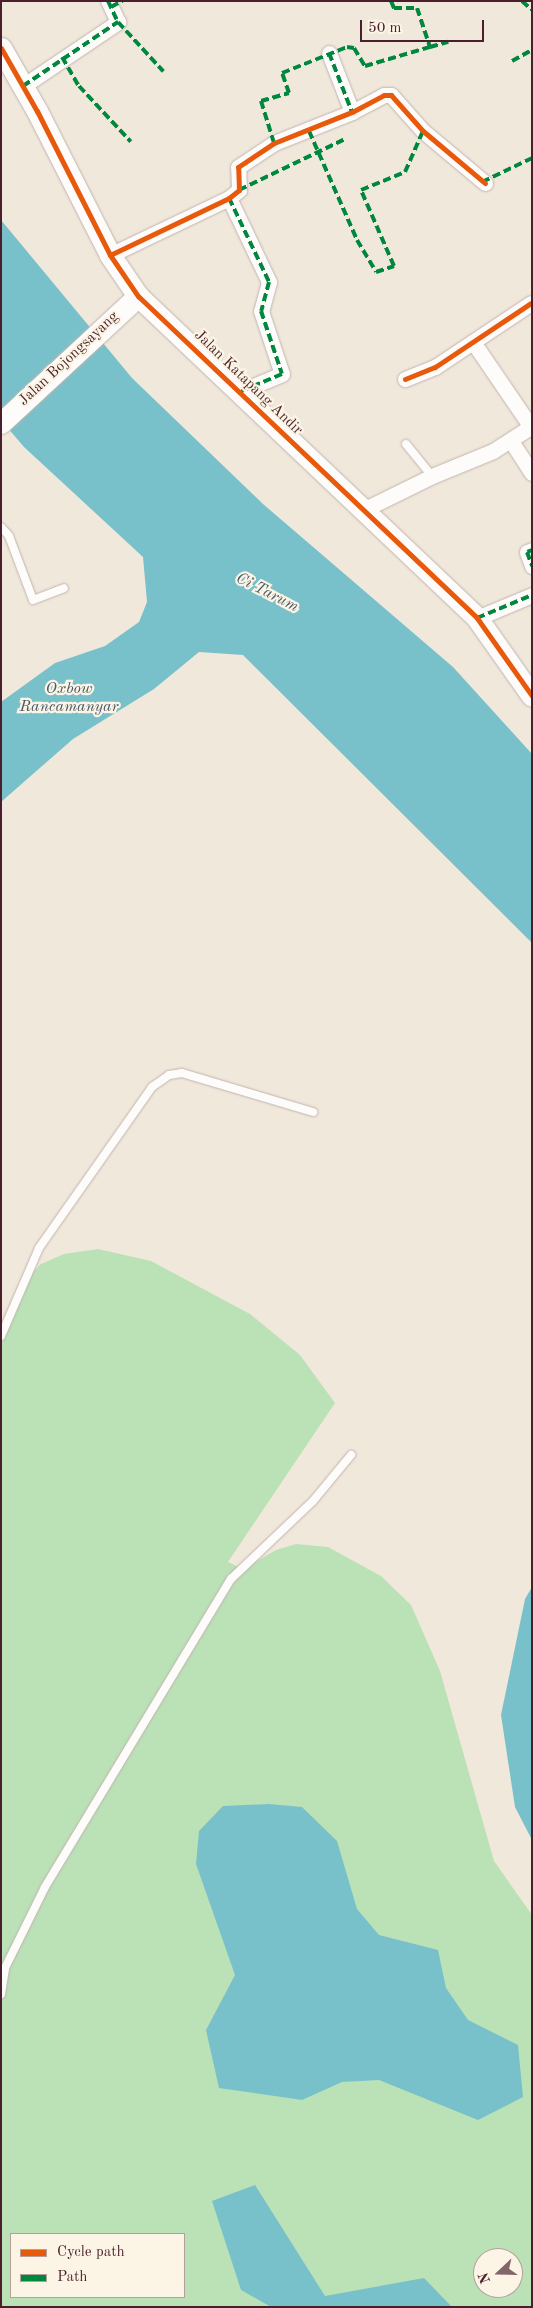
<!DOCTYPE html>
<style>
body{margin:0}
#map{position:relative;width:533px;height:2308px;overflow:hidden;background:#f1e8dc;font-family:"Old Standard TT",serif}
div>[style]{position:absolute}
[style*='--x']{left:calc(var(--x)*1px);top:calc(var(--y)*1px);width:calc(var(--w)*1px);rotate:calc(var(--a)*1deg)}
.green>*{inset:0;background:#bbe1b7}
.water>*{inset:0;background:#79c1ca}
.roads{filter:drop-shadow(0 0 1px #c0b5af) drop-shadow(0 0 1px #c0b5af)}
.lane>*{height:8px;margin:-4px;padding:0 4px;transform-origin:4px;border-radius:4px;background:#fdfcfa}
.street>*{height:15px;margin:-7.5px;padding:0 7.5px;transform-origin:7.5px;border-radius:7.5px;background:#fdfcfa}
.secondary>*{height:21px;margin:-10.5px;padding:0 10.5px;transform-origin:10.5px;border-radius:10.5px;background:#fdfcfa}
.quiet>*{height:4px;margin-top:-2px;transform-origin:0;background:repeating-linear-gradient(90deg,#00873e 0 8px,transparent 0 12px)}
.cycleway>*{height:5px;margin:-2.5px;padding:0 2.5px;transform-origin:2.5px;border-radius:2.5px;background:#e8590c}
span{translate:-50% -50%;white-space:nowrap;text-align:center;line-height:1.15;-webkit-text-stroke:4.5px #fcf5e5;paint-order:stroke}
.street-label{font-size:15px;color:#4a1f2b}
.water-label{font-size:16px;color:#485968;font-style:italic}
.frame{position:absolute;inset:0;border:2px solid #4a1f2b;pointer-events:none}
.legend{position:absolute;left:10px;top:2233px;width:175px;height:65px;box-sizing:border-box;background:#fcf5e5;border:1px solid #b59f9b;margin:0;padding:6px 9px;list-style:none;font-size:15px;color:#4a1f2b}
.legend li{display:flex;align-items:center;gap:10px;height:25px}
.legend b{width:25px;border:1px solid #b59f9b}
.north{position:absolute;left:473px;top:2248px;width:50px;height:50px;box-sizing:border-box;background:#fcf5e5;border:1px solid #b59f9b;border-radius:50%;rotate:249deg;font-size:14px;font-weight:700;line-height:20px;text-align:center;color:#4a1f2b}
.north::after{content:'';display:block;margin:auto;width:18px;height:22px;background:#846569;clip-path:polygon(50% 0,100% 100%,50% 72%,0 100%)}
.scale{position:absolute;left:360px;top:20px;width:124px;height:22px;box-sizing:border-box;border:2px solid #4a1f2b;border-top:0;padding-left:6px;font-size:15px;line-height:18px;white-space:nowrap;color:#4a1f2b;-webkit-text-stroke:4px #fcf5e5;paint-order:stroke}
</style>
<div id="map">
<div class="green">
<i style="clip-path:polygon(evenodd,98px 1249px,151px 1261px,250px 1314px,300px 1355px,335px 1403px,228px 1562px,243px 1569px,276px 1550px,296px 1544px,328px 1547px,381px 1576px,411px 1605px,440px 1671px,494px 1861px,532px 1915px,532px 2307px,1px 2307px,1px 1342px,29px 1276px,41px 1264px,64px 1254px,98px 1249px,11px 2234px,184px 2234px,184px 2297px,11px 2297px,11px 2234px,98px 1249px,483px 2258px,513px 2258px,513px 2288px,483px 2288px,483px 2258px)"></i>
</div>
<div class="water">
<i style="clip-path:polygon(1px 220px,132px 378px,263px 504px,453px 667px,532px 754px,532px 943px,243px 655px,199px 652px,154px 689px,73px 739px,1px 802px,1px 702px,55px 663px,105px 646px,139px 622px,147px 602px,143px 557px,24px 447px,1px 420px)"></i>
<i style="clip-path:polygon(532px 1587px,532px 1840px,515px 1807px,501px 1715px,525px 1599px)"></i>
<i style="clip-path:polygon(269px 1804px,302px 1807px,337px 1841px,357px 1909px,379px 1935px,438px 1950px,446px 1988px,468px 2020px,518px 2045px,523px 2097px,478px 2120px,379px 2080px,342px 2082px,302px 2100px,219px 2088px,206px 2030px,235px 1975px,196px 1864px,199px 1831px,223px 1806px)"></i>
<i style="clip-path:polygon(255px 2185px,325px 2296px,424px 2278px,452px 2307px,271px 2307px,241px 2290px,212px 2201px)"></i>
</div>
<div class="roads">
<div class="lane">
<i style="--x:406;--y:444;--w:41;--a:50.9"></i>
<i style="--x:1;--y:527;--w:12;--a:48"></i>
<i style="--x:9;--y:536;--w:68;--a:69.4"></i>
<i style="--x:33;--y:600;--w:33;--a:-21"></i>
<i style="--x:1;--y:1336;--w:96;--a:-66.6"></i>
<i style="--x:39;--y:1248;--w:197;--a:-54.9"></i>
<i style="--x:152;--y:1087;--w:21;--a:-35"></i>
<i style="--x:169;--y:1075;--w:13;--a:-9"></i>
<i style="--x:182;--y:1073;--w:137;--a:16.6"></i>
<i style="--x:1;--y:1994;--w:26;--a:-81"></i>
<i style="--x:5;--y:1968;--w:90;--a:-63.7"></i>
<i style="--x:45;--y:1887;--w:360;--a:-58.9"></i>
<i style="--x:231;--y:1579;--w:113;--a:-43.6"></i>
<i style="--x:313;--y:1501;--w:60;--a:-50.4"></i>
</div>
<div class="street">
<i style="--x:329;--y:53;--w:63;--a:68.7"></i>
<i style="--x:23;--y:86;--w:115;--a:-34"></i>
<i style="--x:118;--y:22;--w:23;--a:-115"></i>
<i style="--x:229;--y:198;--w:93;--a:64.5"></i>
<i style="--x:269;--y:282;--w:30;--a:105"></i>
<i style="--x:261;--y:311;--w:66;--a:71.6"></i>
<i style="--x:282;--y:374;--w:47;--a:157.3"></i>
<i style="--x:110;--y:255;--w:132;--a:-25.6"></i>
<i style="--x:229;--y:198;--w:13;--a:-39"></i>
<i style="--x:239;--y:190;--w:23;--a:-92"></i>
<i style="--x:238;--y:167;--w:43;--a:-33.7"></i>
<i style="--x:274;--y:143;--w:84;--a:-21.7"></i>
<i style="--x:352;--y:112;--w:36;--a:-28"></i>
<i style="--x:384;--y:95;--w:7;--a:0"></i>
<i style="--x:391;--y:95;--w:48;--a:48.4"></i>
<i style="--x:423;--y:131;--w:81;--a:40"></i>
<i style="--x:473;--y:342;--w:103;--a:55.7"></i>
<i style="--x:405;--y:379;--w:32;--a:-22"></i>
<i style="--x:435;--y:367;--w:115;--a:-33.7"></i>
<i style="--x:511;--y:441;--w:38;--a:57"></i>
<i style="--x:363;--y:510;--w:77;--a:-26.2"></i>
<i style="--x:432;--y:476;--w:66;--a:-22.3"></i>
<i style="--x:493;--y:451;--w:46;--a:-32.7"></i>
<i style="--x:532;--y:550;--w:5;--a:158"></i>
<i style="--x:527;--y:552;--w:15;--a:70"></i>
<i style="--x:477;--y:618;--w:60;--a:-22.7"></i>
</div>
<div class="secondary">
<i style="--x:1;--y:48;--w:73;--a:60.3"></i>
<i style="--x:37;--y:111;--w:161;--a:63.1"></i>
<i style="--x:110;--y:255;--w:50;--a:55.7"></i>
<i style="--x:138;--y:296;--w:468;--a:43.5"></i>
<i style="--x:477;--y:618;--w:95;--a:54.8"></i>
<i style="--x:1;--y:423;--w:187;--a:-42.8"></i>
</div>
</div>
<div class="quiet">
<i style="--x:108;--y:1;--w:23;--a:65"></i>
<i style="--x:118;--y:22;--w:67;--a:47.4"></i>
<i style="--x:391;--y:1;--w:8;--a:67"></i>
<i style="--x:394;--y:8;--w:23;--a:0"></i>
<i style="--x:417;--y:8;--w:41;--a:71.6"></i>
<i style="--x:430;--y:47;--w:19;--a:-16"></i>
<i style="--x:522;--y:1;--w:13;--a:42"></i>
<i style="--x:111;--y:7;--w:13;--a:-29"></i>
<i style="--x:329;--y:53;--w:63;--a:68.7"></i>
<i style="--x:62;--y:57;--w:34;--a:60"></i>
<i style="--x:79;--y:86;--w:76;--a:47.1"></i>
<i style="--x:512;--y:61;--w:23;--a:-29"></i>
<i style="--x:23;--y:86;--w:115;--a:-34"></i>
<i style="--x:309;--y:131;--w:119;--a:66.2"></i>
<i style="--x:357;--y:240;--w:37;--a:59"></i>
<i style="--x:376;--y:272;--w:19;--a:-18"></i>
<i style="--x:394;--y:266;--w:83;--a:-113.5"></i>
<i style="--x:361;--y:190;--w:48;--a:-22.2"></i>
<i style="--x:405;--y:172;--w:45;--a:-66.3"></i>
<i style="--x:274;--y:143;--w:44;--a:-107.2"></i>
<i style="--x:261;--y:101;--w:29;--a:-16"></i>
<i style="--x:289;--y:93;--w:21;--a:-109"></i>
<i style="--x:282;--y:73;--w:70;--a:-21.8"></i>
<i style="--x:347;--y:47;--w:7;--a:8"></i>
<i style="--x:354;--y:48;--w:21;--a:59"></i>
<i style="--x:365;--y:66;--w:68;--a:-16.3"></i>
<i style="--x:482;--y:182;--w:55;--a:-25.6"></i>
<i style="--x:239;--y:190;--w:118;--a:-25.7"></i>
<i style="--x:229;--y:198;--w:93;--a:64.5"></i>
<i style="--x:269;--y:282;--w:30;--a:105"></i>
<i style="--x:261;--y:311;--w:66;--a:71.6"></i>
<i style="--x:282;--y:374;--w:47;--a:157.3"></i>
<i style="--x:532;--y:550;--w:5;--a:158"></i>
<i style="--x:527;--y:552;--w:15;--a:70"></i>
<i style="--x:477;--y:618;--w:60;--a:-22.7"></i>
</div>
<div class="cycleway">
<i style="--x:1;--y:48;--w:73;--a:60.3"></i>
<i style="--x:37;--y:111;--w:161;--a:63.1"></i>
<i style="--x:110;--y:255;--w:50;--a:55.7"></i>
<i style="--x:138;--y:296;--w:468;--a:43.5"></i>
<i style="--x:477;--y:618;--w:95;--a:54.8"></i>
<i style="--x:110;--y:255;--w:132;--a:-25.6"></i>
<i style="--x:229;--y:198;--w:13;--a:-39"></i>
<i style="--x:239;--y:190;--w:23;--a:-92"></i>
<i style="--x:238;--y:167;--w:43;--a:-33.7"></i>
<i style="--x:274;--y:143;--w:84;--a:-21.7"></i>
<i style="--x:352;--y:112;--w:36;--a:-28"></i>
<i style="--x:384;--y:95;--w:7;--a:0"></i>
<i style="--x:391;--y:95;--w:48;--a:48.4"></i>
<i style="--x:423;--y:131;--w:81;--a:40"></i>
<i style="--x:405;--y:379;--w:32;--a:-22"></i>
<i style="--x:435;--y:367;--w:115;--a:-33.7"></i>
</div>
<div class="street-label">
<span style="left:69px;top:359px;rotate:-43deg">Jalan Bojongsayang</span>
<span style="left:248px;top:383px;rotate:44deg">Jalan Katapang Andir</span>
</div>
<div class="water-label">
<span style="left:267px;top:593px;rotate:27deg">Ci Tarum</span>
<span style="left:69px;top:698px">Oxbow<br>Rancamanyar</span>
</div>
<div class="frame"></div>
<ul class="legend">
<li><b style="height:6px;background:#e8590c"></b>Cycle path</li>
<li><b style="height:6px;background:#00873e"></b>Path</li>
</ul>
<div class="north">N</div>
<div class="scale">50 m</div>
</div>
